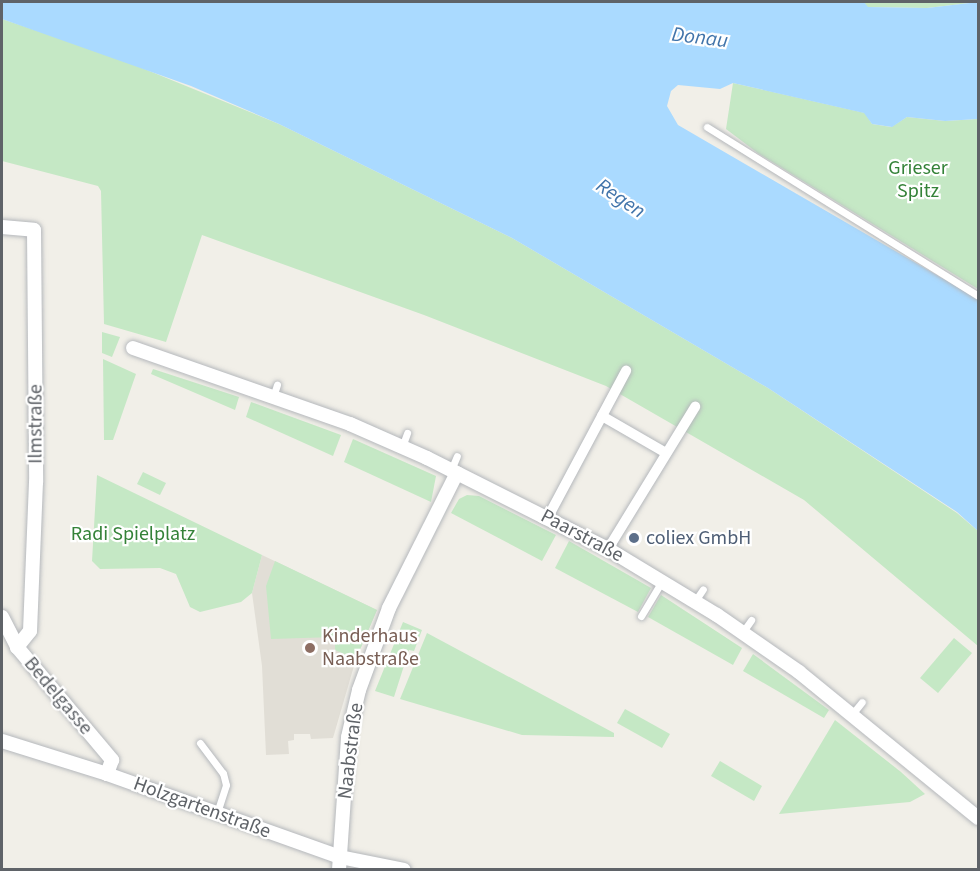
<!DOCTYPE html>
<meta charset="utf-8">
<style>
body{margin:0}
#map{position:relative;width:980px;height:871px;overflow:hidden;background:#f1efe8;font-family:"Source Sans 3",sans-serif}
div>[style]{position:absolute}
[style*='--x']{left:calc(var(--x)*1px);top:calc(var(--y)*1px);width:calc(var(--w)*1px);rotate:calc(var(--a)*1deg)}
.education>*{inset:0;background:#e1ded6}
.green>*{inset:0;background:#c5e8c5}
.water>*{inset:0;background:#aadaff}
.roads{filter:drop-shadow(0 0 2px #b5b8bc) drop-shadow(0 0 2px #b5b8bc)}
.service>*{height:7px;margin:-3.5px;padding:0 3.5px;transform-origin:3.5px;border-radius:3.5px;background:#fff}
.pedestrian>*{height:10px;margin:-5px;padding:0 5px;transform-origin:5px;border-radius:5px;background:#fff}
.minor>*{height:14px;margin:-7px;padding:0 7px;transform-origin:7px;border-radius:7px;background:#fff}
.dots>*{width:16px;height:16px;translate:-50% -50%;box-sizing:border-box;border:3px solid #fff;border-radius:50%}
span{translate:-50% -50%;white-space:nowrap;text-align:center;line-height:1.15;-webkit-text-stroke:4.5px #fff;paint-order:stroke}
.park-label{font-size:20px;color:#348238}
.street-label{font-size:20px;color:#5f6368}
.service-label{font-size:20px;color:#4e5e75}
.left{translate:0 -50%;text-align:left}
.education-label{font-size:20px;color:#785e54}
.water-label{font-size:21px;color:#4174aa;font-style:italic}
.frame{position:absolute;inset:0;border:3px solid #5f6368;pointer-events:none}
</style>
<div id="map">
<div class="education">
<i style="clip-path:polygon(262px 555px,377px 610px,356px 659px,333px 738px,311px 739px,310px 734px,294px 734px,294px 740px,288px 741px,289px 754px,266px 755px,262px 666px,252px 593px)"></i>
</div>
<div class="green">
<i style="clip-path:polygon(864px 2px,978px 2px,927px 8px,867px 7px)"></i>
<i style="clip-path:polygon(2px 19px,115px 57px,279px 124px,512px 238px,768px 388px,957px 513px,978px 531px,978px 646px,804px 500px,606px 386px,424px 315px,202px 235px,166px 342px,104px 324px,101px 191px,98px 186px,2px 161px)"></i>
<i style="clip-path:polygon(733px 83px,865px 113px,872px 124px,891px 127px,907px 117px,945px 121px,978px 119px,978px 289px,759px 154px,726px 129px)"></i>
<i style="clip-path:polygon(102px 332px,120px 337px,112px 357px,102px 353px)"></i>
<i style="clip-path:polygon(103px 359px,136px 374px,113px 440px,104px 440px)"></i>
<i style="clip-path:polygon(153px 369px,239px 397px,235px 410px,151px 374px)"></i>
<i style="clip-path:polygon(251px 402px,341px 435px,333px 456px,246px 417px)"></i>
<i style="clip-path:polygon(353px 439px,436px 476px,431px 502px,344px 462px)"></i>
<i style="clip-path:polygon(143px 472px,166px 483px,160px 495px,137px 484px)"></i>
<i style="clip-path:polygon(97px 475px,262px 555px,252px 593px,241px 602px,200px 612px,190px 607px,176px 574px,160px 568px,100px 569px,92px 561px)"></i>
<i style="clip-path:polygon(467px 495px,479px 496px,556px 535px,542px 561px,451px 513px,459px 499px)"></i>
<i style="clip-path:polygon(569px 541px,651px 588px,638px 612px,555px 568px)"></i>
<i style="clip-path:polygon(275px 561px,377px 610px,356px 659px,335px 650px,335px 637px,271px 639px,266px 586px)"></i>
<i style="clip-path:polygon(661px 595px,742px 648px,733px 665px,648px 617px)"></i>
<i style="clip-path:polygon(403px 622px,422px 630px,414px 651px,409px 650px,394px 697px,375px 691px)"></i>
<i style="clip-path:polygon(427px 633px,614px 733px,614px 737px,522px 735px,400px 699px)"></i>
<i style="clip-path:polygon(954px 638px,972px 653px,938px 693px,920px 678px)"></i>
<i style="clip-path:polygon(753px 654px,829px 710px,824px 718px,743px 671px)"></i>
<i style="clip-path:polygon(625px 709px,670px 734px,662px 748px,617px 723px)"></i>
<i style="clip-path:polygon(835px 720px,901px 772px,925px 794px,910px 802px,779px 814px)"></i>
<i style="clip-path:polygon(720px 761px,762px 786px,754px 801px,711px 776px)"></i>
</div>
<div class="water">
<i style="clip-path:polygon(2px 2px,864px 2px,868px 7px,927px 8px,978px 2px,978px 119px,945px 121px,907px 117px,892px 127px,872px 124px,864px 113px,733px 83px,720px 89px,678px 85px,671px 91px,667px 106px,678px 125px,978px 299px,978px 531px,957px 512px,768px 388px,512px 238px,279px 124px,191px 86px,2px 19px)"></i>
</div>
<div class="roads">
<div class="service">
<i style="--x:707;--y:127;--w:319;--a:31.9"></i>
<i style="--x:273;--y:397;--w:13;--a:-72"></i>
<i style="--x:402;--y:447;--w:15;--a:-70"></i>
<i style="--x:451;--y:470;--w:15;--a:-67"></i>
<i style="--x:695;--y:601;--w:14;--a:-56"></i>
<i style="--x:641;--y:616;--w:41;--a:-59"></i>
<i style="--x:742;--y:633;--w:16;--a:-55"></i>
<i style="--x:853;--y:713;--w:14;--a:-51"></i>
<i style="--x:200;--y:743;--w:38;--a:53"></i>
<i style="--x:223;--y:773;--w:12;--a:76"></i>
<i style="--x:226;--y:785;--w:29;--a:108"></i>
</div>
<div class="pedestrian">
<i style="--x:602;--y:416;--w:74;--a:30"></i>
<i style="--x:548;--y:517;--w:166;--a:-61.9"></i>
<i style="--x:608;--y:549;--w:167;--a:-58.5"></i>
</div>
<div class="minor">
<i style="--x:2;--y:227;--w:32;--a:5"></i>
<i style="--x:34;--y:230;--w:252;--a:89.5"></i>
<i style="--x:36;--y:482;--w:149;--a:92.3"></i>
<i style="--x:30;--y:631;--w:21;--a:129"></i>
<i style="--x:133;--y:348;--w:230;--a:19.3"></i>
<i style="--x:350;--y:424;--w:84;--a:23.8"></i>
<i style="--x:427;--y:458;--w:203;--a:26.7"></i>
<i style="--x:608;--y:549;--w:127;--a:31.2"></i>
<i style="--x:717;--y:615;--w:100;--a:34.8"></i>
<i style="--x:799;--y:672;--w:231;--a:39.2"></i>
<i style="--x:2;--y:617;--w:34;--a:63"></i>
<i style="--x:17;--y:647;--w:148;--a:49.9"></i>
<i style="--x:112;--y:760;--w:15;--a:110"></i>
<i style="--x:2;--y:741;--w:110;--a:17.4"></i>
<i style="--x:107;--y:774;--w:247;--a:19.6"></i>
<i style="--x:340;--y:857;--w:65;--a:11.5"></i>
<i style="--x:339;--y:870;--w:133;--a:-86.1"></i>
<i style="--x:348;--y:737;--w:48;--a:-76.8"></i>
<i style="--x:359;--y:690;--w:87;--a:-69.9"></i>
<i style="--x:389;--y:608;--w:151;--a:-63.3"></i>
</div>
</div>
<div class="dots">
<i style="left:634px;top:538px;background:#5c6f8a"></i>
<i style="left:310px;top:648px;background:#8d6e63"></i>
</div>
<div class="park-label">
<span style="left:918px;top:180px">Grieser<br>Spitz</span>
<span style="left:133px;top:534px">Radi Spielplatz</span>
</div>
<div class="street-label">
<span style="left:36px;top:424px;rotate:-90deg">Ilmstraße</span>
<span style="left:582px;top:536px;rotate:28deg">Paarstraße</span>
<span style="left:58px;top:696px;rotate:50deg">Bedelgasse</span>
<span style="left:351px;top:751px;rotate:-83deg">Naabstraße</span>
<span style="left:202px;top:808px;rotate:20deg">Holzgartenstraße</span>
</div>
<div class="service-label">
<span class="left" style="left:646px;top:538px">coliex GmbH</span>
</div>
<div class="education-label">
<span class="left" style="left:322px;top:648px">Kinderhaus<br>Naabstraße</span>
</div>
<div class="water-label">
<span style="left:700px;top:37px;rotate:7deg">Donau</span>
<span style="left:621px;top:198px;rotate:34deg">Regen</span>
</div>
<div class="frame"></div>
</div>
